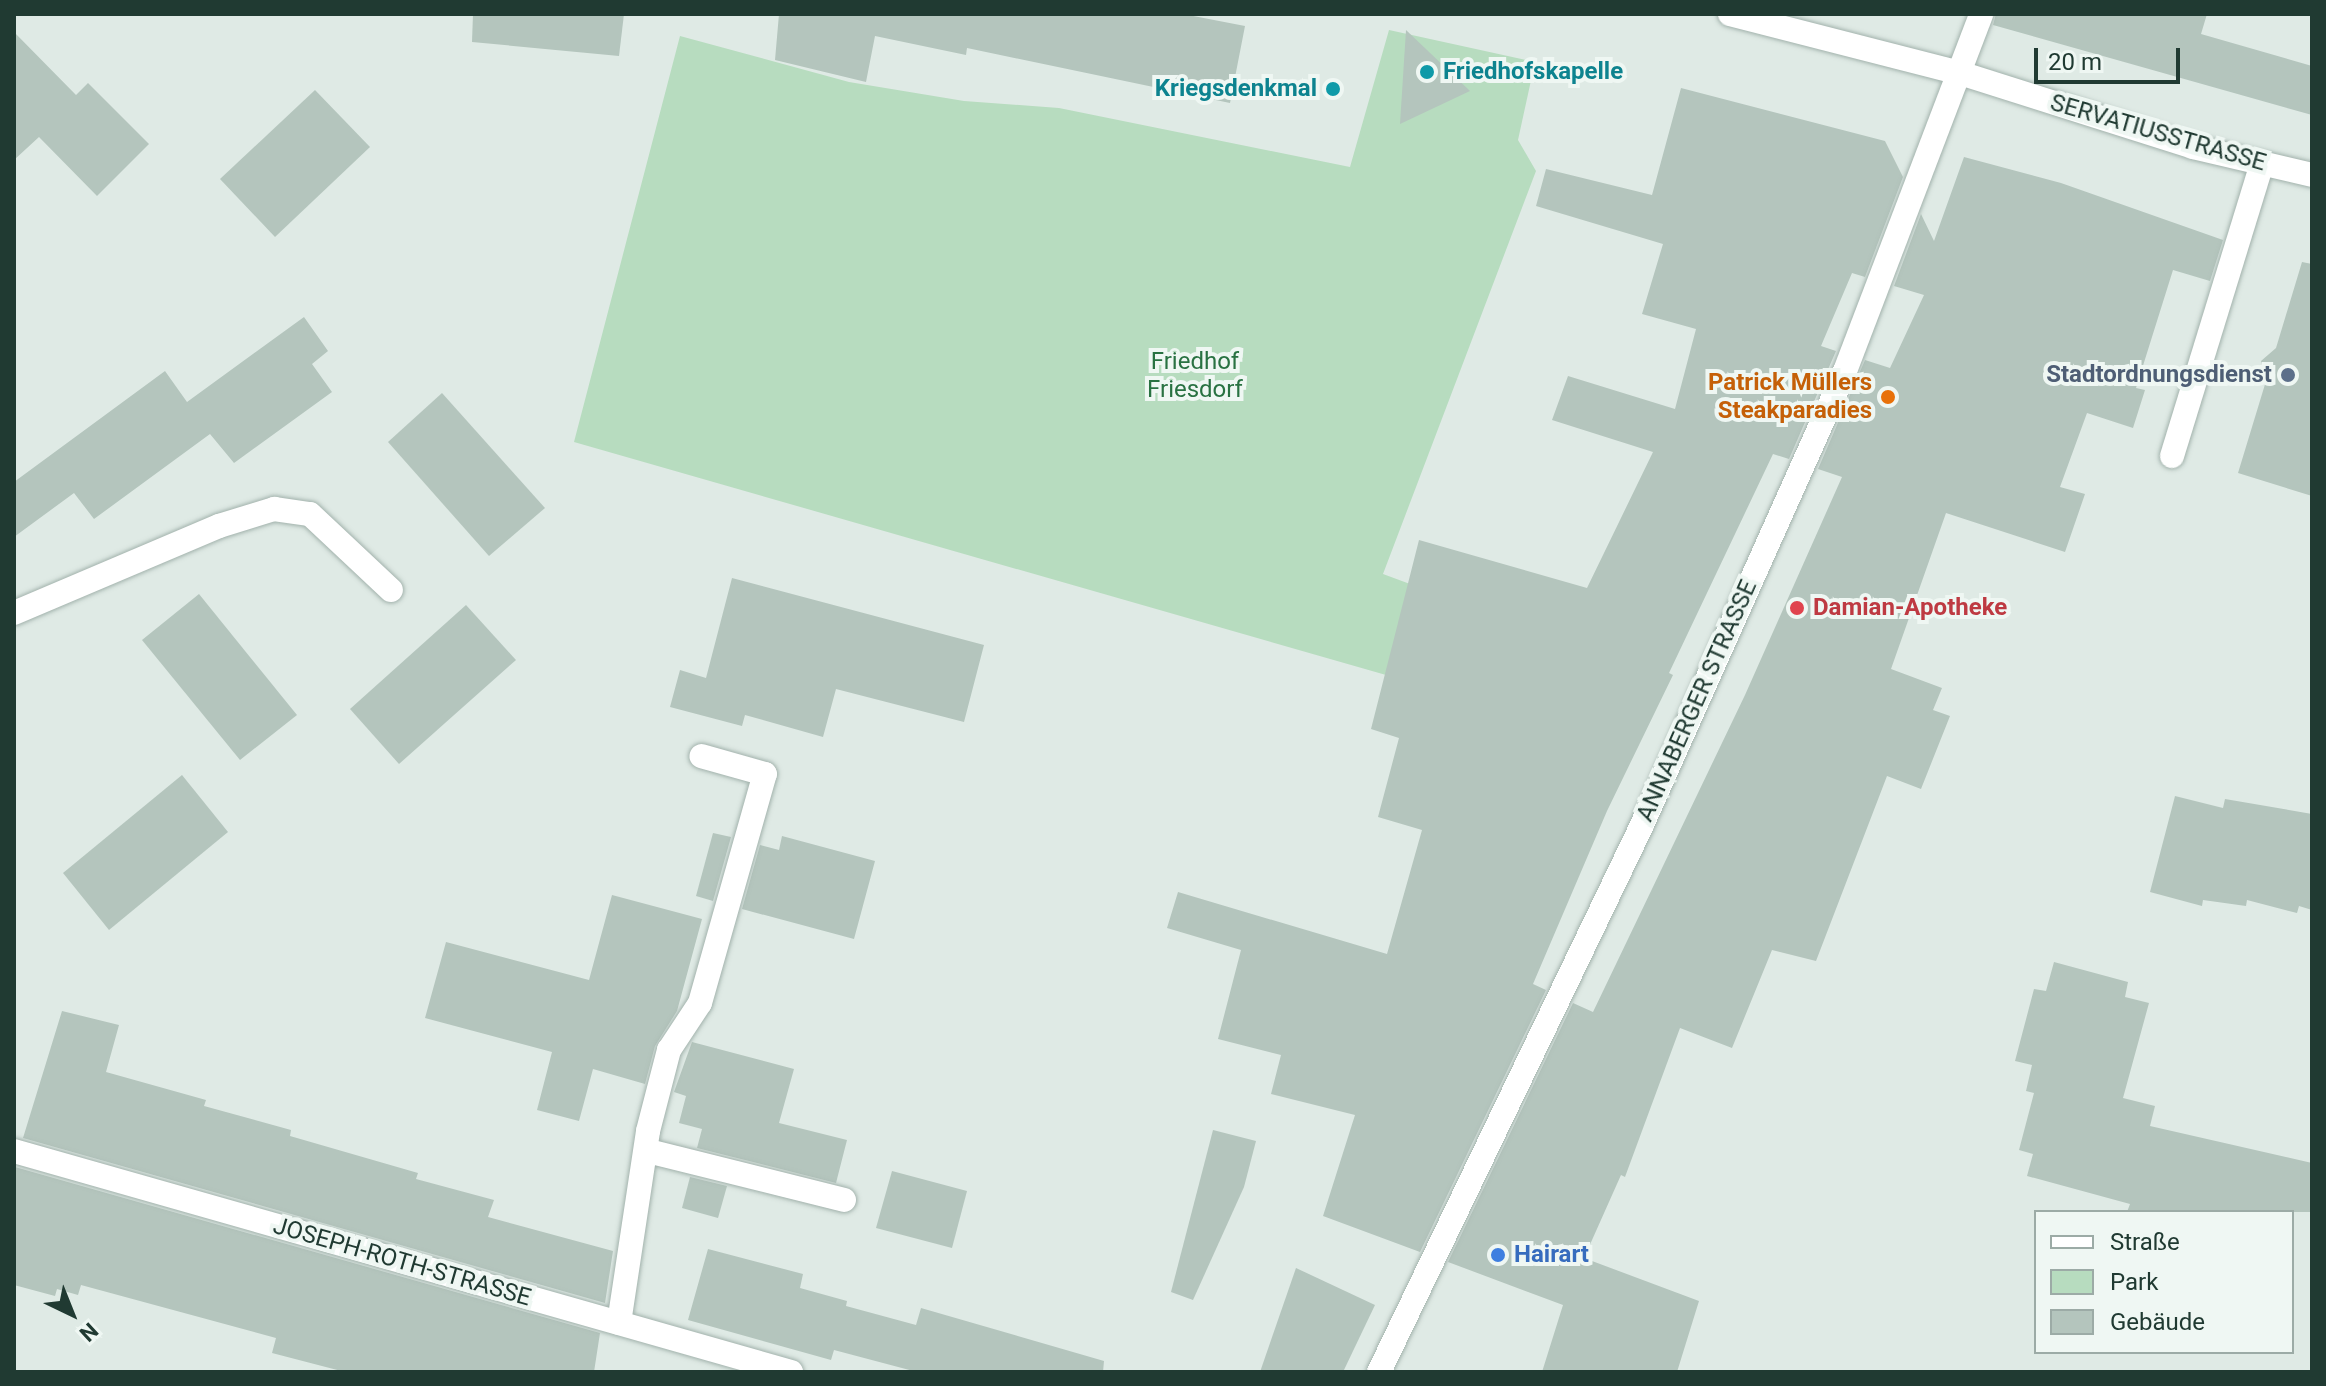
<!DOCTYPE html>
<meta charset="utf-8">
<style>
body{margin:0}
#map{position:relative;width:2326px;height:1386px;overflow:hidden;background:#dfeae5;font-family:Roboto,sans-serif}
div>[style]{position:absolute}
[style*='--x']{left:calc(var(--x)*1px);top:calc(var(--y)*1px);width:calc(var(--w)*1px);rotate:calc(var(--a)*1deg)}
.green>*{inset:0;background:#b7dcbf}
.building>*{inset:0;background:#b4c5bd}
.roads{filter:drop-shadow(0 0 2px #a2b2ac) drop-shadow(0 0 2px #a2b2ac)}
.lane>*{height:24px;margin:-12px;padding:0 12px;transform-origin:12px;border-radius:12px;background:#fff}
.street>*{height:24px;margin:-12px;padding:0 12px;transform-origin:12px;border-radius:12px;background:#fff}
.secondary>*{height:24px;margin:-12px;padding:0 12px;transform-origin:12px;border-radius:12px;background:#fff}
.dots>*{width:22px;height:22px;translate:-50% -50%;box-sizing:border-box;border:4px solid #eff7f3;border-radius:50%}
span{translate:-50% -50%;white-space:nowrap;text-align:center;line-height:1.15;-webkit-text-stroke:8px #eff7f3;paint-order:stroke}
.culture-label{font-size:24px;color:#0d838f;font-weight:700}
.left{translate:0 -50%;text-align:left}
.right{translate:-100% -50%;text-align:right}
.street-label{font-size:24px;color:#203a32}
.park-label{font-size:24px;color:#297242}
.service-label{font-size:24px;color:#4e5e75;font-weight:700}
.food-label{font-size:24px;color:#c56008;font-weight:700}
.health-label{font-size:24px;color:#be3a42;font-weight:700}
.shop-label{font-size:24px;color:#366cbe;font-weight:700}
.frame{position:absolute;inset:0;border:16px solid #203a32;pointer-events:none}
.legend{position:absolute;left:2034px;top:1210px;width:260px;height:144px;box-sizing:border-box;background:#eff7f3;border:2px solid #9caba6;margin:0;padding:10px 14px;list-style:none;font-size:24px;color:#203a32}
.legend li{display:flex;align-items:center;gap:16px;height:40px}
.legend b{width:40px;border:2px solid #9caba6}
.north{position:absolute;left:32px;top:1274px;width:80px;height:80px;-webkit-text-stroke:6px #eff7f3;paint-order:stroke;rotate:137deg;font-size:22px;font-weight:700;line-height:32px;text-align:center;color:#203a32}
.north::after{content:'';display:block;margin:auto;width:28px;height:36px;background:#203a32;clip-path:polygon(50% 0,100% 100%,50% 72%,0 100%)}
.scale{position:absolute;left:2034px;top:48px;width:146px;height:36px;box-sizing:border-box;border:4px solid #203a32;border-top:0;padding-left:10px;font-size:24px;line-height:28px;white-space:nowrap;color:#203a32;-webkit-text-stroke:6px #eff7f3;paint-order:stroke}
</style>
<div id="map">
<div class="green">
<i style="clip-path:polygon(1389px 30px,1535px 62px,1518px 140px,1536px 171px,1383px 574px,1410px 584px,1386px 675px,574px 442px,680px 36px,849px 82px,964px 101px,1059px 108px,1350px 167px)"></i>
</div>
<div class="building">
<i style="clip-path:polygon(473px 14px,624px 14px,619px 56px,472px 42px)"></i>
<i style="clip-path:polygon(779px 14px,1183px 14px,1245px 26px,1230px 103px,967px 48px,966px 55px,875px 36px,866px 82px,775px 60px)"></i>
<i style="clip-path:polygon(1996px 14px,2207px 14px,2201px 34px,2312px 66px,2312px 115px,1993px 25px)"></i>
<i style="clip-path:polygon(1406px 30px,1470px 91px,1400px 124px)"></i>
<i style="clip-path:polygon(14px 32px,76px 95px,88px 83px,149px 144px,97px 196px,39px 137px,14px 160px)"></i>
<i style="clip-path:polygon(1681px 88px,1885px 141px,1903px 177px,1865px 277px,1852px 273px,1821px 346px,1836px 351px,1789px 459px,1773px 454px,1669px 673px,1673px 675px,1607px 811px,1533px 984px,1546px 990px,1420px 1252px,1323px 1216px,1355px 1115px,1271px 1094px,1281px 1055px,1218px 1039px,1241px 950px,1167px 928px,1178px 892px,1387px 954px,1422px 830px,1378px 817px,1399px 738px,1371px 729px,1419px 540px,1587px 588px,1653px 452px,1552px 420px,1568px 376px,1675px 409px,1696px 329px,1642px 314px,1663px 244px,1536px 206px,1546px 169px,1652px 195px)"></i>
<i style="clip-path:polygon(315px 90px,370px 147px,275px 237px,220px 179px)"></i>
<i style="clip-path:polygon(1964px 157px,2061px 183px,2223px 240px,2210px 281px,2173px 270px,2136px 388px,2145px 390px,2133px 428px,2087px 413px,2060px 487px,2085px 494px,2065px 552px,1946px 513px,1891px 669px,1942px 688px,1933px 710px,1950px 716px,1921px 789px,1887px 776px,1816px 961px,1772px 950px,1732px 1048px,1680px 1028px,1625px 1177px,1621px 1175px,1584px 1258px,1699px 1301px,1677px 1372px,1542px 1372px,1563px 1305px,1448px 1262px,1573px 1003px,1593px 1012px,1745px 695px,1842px 477px,1818px 469px,1865px 360px,1890px 368px,1924px 295px,1894px 286px,1921px 214px,1934px 241px)"></i>
<i style="clip-path:polygon(2302px 262px,2312px 264px,2312px 496px,2238px 473px,2266px 381px,2261px 361px,2276px 348px)"></i>
<i style="clip-path:polygon(304px 317px,328px 351px,312px 364px,332px 392px,234px 463px,210px 434px,94px 519px,74px 493px,14px 537px,14px 482px,165px 371px,187px 402px)"></i>
<i style="clip-path:polygon(442px 393px,545px 508px,489px 556px,388px 442px)"></i>
<i style="clip-path:polygon(732px 578px,984px 645px,964px 722px,836px 689px,823px 737px,745px 715px,742px 726px,670px 707px,680px 670px,706px 678px)"></i>
<i style="clip-path:polygon(199px 594px,297px 715px,240px 760px,142px 640px)"></i>
<i style="clip-path:polygon(466px 605px,516px 660px,399px 764px,350px 709px)"></i>
<i style="clip-path:polygon(182px 775px,228px 832px,109px 930px,63px 873px)"></i>
<i style="clip-path:polygon(2175px 796px,2223px 808px,2225px 799px,2312px 814px,2312px 910px,2299px 906px,2297px 913px,2247px 900px,2246px 906px,2203px 900px,2202px 906px,2150px 892px)"></i>
<i style="clip-path:polygon(713px 833px,731px 837px,713px 901px,696px 896px)"></i>
<i style="clip-path:polygon(782px 836px,875px 861px,854px 939px,742px 909px,760px 845px,779px 850px)"></i>
<i style="clip-path:polygon(612px 895px,702px 919px,677px 1011px,655px 1046px,645px 1084px,593px 1069px,579px 1121px,537px 1110px,552px 1052px,425px 1018px,446px 942px,589px 980px)"></i>
<i style="clip-path:polygon(2054px 962px,2128px 982px,2125px 997px,2149px 1003px,2123px 1098px,2155px 1106px,2150px 1126px,2312px 1163px,2312px 1212px,2127px 1212px,2130px 1204px,2027px 1176px,2033px 1154px,2019px 1150px,2034px 1093px,2026px 1091px,2032px 1065px,2015px 1061px,2034px 989px,2046px 991px)"></i>
<i style="clip-path:polygon(62px 1011px,119px 1025px,106px 1072px,206px 1100px,204px 1106px,291px 1130px,290px 1136px,418px 1173px,416px 1179px,494px 1200px,488px 1217px,613px 1251px,605px 1303px,23px 1138px)"></i>
<i style="clip-path:polygon(692px 1042px,794px 1069px,779px 1123px,847px 1140px,836px 1183px,697px 1148px,702px 1129px,679px 1123px,686px 1096px,674px 1092px)"></i>
<i style="clip-path:polygon(1213px 1130px,1256px 1141px,1244px 1187px,1193px 1300px,1171px 1292px)"></i>
<i style="clip-path:polygon(15px 1167px,600px 1333px,594px 1372px,345px 1372px,272px 1353px,276px 1338px,81px 1285px,78px 1295px,57px 1289px,55px 1296px,14px 1285px)"></i>
<i style="clip-path:polygon(892px 1171px,967px 1191px,952px 1248px,876px 1228px)"></i>
<i style="clip-path:polygon(690px 1177px,727px 1186px,718px 1218px,682px 1208px)"></i>
<i style="clip-path:polygon(708px 1249px,803px 1274px,800px 1288px,847px 1301px,846px 1306px,916px 1325px,921px 1308px,1104px 1361px,1103px 1372px,917px 1372px,834px 1350px,831px 1360px,688px 1320px)"></i>
<i style="clip-path:polygon(1296px 1268px,1375px 1305px,1343px 1372px,1260px 1372px)"></i>
</div>
<div class="roads">
<div class="lane">
<i style="--x:2172;--y:456;--w:306;--a:-72.9"></i>
<i style="--x:648;--y:1151;--w:202;--a:14"></i>
</div>
<div class="street">
<i style="--x:14;--y:613;--w:223;--a:-23"></i>
<i style="--x:219;--y:526;--w:58;--a:-17.2"></i>
<i style="--x:274;--y:509;--w:36;--a:8"></i>
<i style="--x:310;--y:514;--w:111;--a:43.2"></i>
<i style="--x:14;--y:1151;--w:808;--a:15.88"></i>
<i style="--x:619;--y:1323;--w:194;--a:-81.4"></i>
<i style="--x:648;--y:1131;--w:84;--a:-75.5"></i>
<i style="--x:669;--y:1050;--w:56;--a:-56.6"></i>
<i style="--x:700;--y:1003;--w:238;--a:-74.2"></i>
<i style="--x:765;--y:774;--w:66;--a:-164.3"></i>
<i style="--x:1379;--y:1372;--w:605;--a:-64.32"></i>
<i style="--x:1641;--y:827;--w:500;--a:-65.9"></i>
<i style="--x:1845;--y:371;--w:382;--a:-69.1"></i>
</div>
<div class="secondary">
<i style="--x:1730;--y:14;--w:237;--a:14.4"></i>
<i style="--x:1960;--y:73;--w:244;--a:17.6"></i>
<i style="--x:2193;--y:147;--w:122;--a:13.2"></i>
</div>
</div>
<div class="dots">
<i style="left:1427px;top:72px;background:#0f9aa8"></i>
<i style="left:1333px;top:89px;background:#0f9aa8"></i>
<i style="left:2288px;top:375px;background:#5c6f8a"></i>
<i style="left:1888px;top:397px;background:#e8710a"></i>
<i style="left:1797px;top:608px;background:#e0444e"></i>
<i style="left:1498px;top:1255px;background:#3f7fe0"></i>
</div>
<div class="culture-label">
<span class="left" style="left:1443px;top:72px">Friedhofskapelle</span>
<span class="right" style="left:1317px;top:89px">Kriegsdenkmal</span>
</div>
<div class="street-label">
<span style="left:2158px;top:133px;rotate:16deg">SERVATIUSSTRASSE</span>
<span style="left:1697px;top:701px;rotate:-66deg">ANNABERGER STRASSE</span>
<span style="left:402px;top:1262px;rotate:16deg">JOSEPH-ROTH-STRASSE</span>
</div>
<div class="park-label">
<span style="left:1195px;top:376px">Friedhof<br>Friesdorf</span>
</div>
<div class="service-label">
<span class="right" style="left:2272px;top:375px">Stadtordnungsdienst</span>
</div>
<div class="food-label">
<span class="right" style="left:1872px;top:397px">Patrick Müllers<br>Steakparadies</span>
</div>
<div class="health-label">
<span class="left" style="left:1813px;top:608px">Damian-Apotheke</span>
</div>
<div class="shop-label">
<span class="left" style="left:1514px;top:1255px">Hairart</span>
</div>
<div class="frame"></div>
<ul class="legend">
<li><b style="height:10px;background:#fff"></b>Straße</li>
<li><b style="height:22px;background:#b7dcbf"></b>Park</li>
<li><b style="height:22px;background:#b4c5bd"></b>Gebäude</li>
</ul>
<div class="north">N</div>
<div class="scale">20 m</div>
</div>
